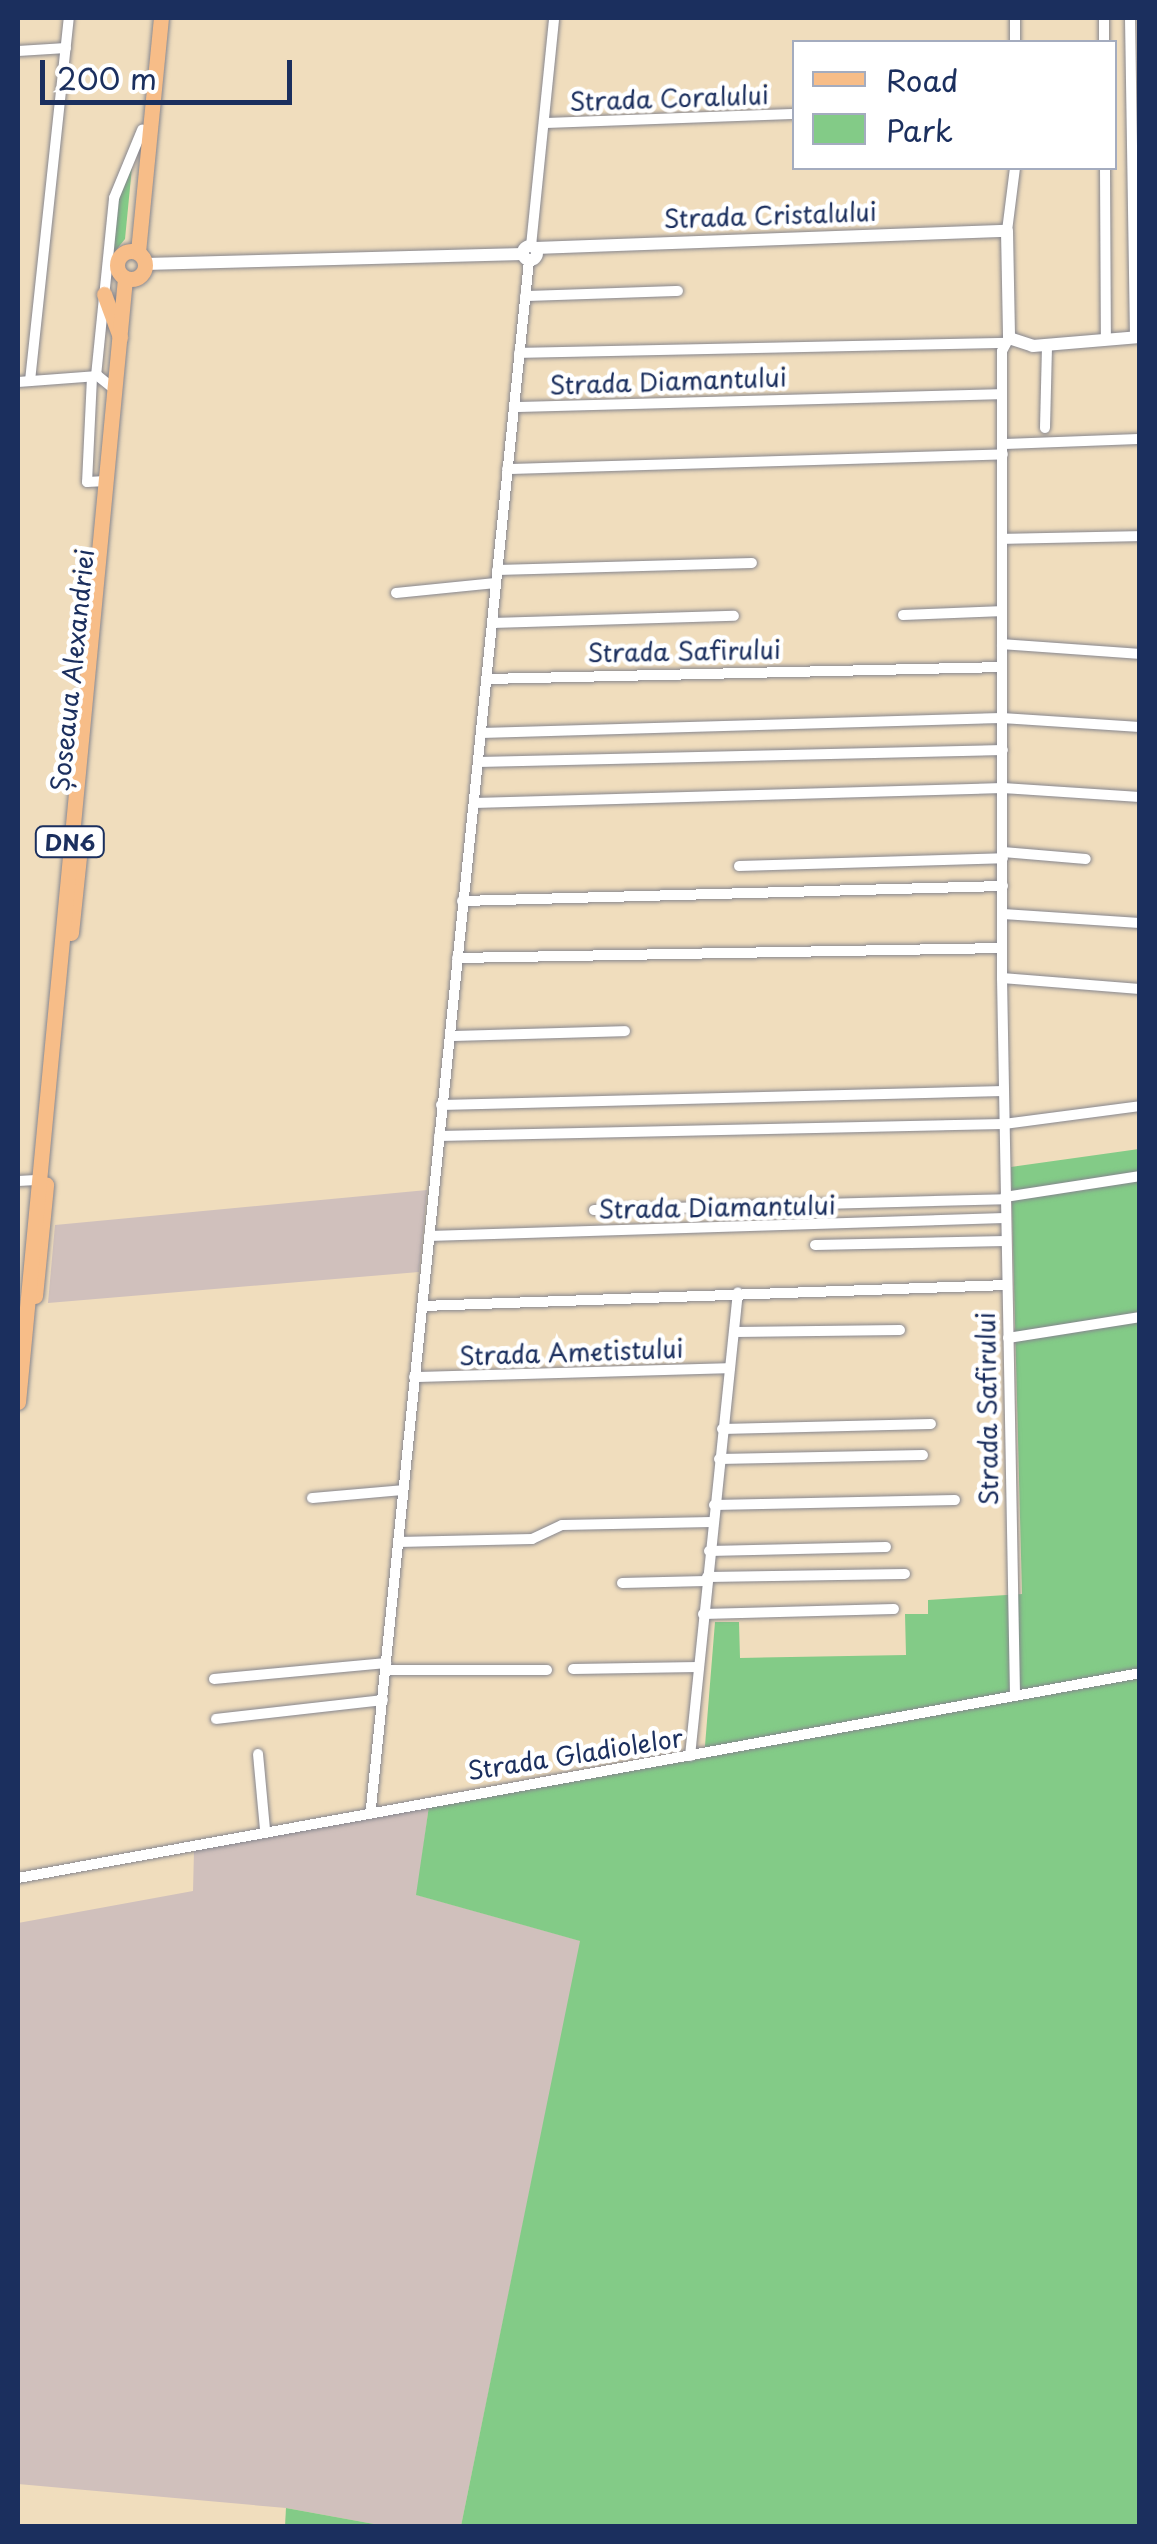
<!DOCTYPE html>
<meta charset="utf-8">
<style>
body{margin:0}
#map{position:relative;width:1157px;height:2544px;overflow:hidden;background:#f0ddbd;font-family:"Playpen Sans",sans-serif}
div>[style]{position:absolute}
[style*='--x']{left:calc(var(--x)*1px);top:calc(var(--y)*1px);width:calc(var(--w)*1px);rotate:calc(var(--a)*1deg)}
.industrial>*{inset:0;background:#d0c0bc}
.green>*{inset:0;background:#83cb87}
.roads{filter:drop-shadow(0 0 2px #86868e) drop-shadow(0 0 2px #86868e)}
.minor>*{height:10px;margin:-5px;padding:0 5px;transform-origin:5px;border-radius:5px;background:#fff}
.tertiary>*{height:12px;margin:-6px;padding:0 6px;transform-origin:6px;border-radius:6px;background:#fff}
.tertiary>.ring{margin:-6px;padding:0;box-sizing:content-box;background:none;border:12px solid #fff;border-radius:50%}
.primary>*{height:15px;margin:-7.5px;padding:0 7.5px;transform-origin:7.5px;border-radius:7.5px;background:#f7bd88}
.primary>.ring{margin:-7.5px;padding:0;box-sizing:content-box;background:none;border:15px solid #f7bd88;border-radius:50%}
span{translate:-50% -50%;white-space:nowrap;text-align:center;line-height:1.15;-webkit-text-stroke:9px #fff;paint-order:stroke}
.shield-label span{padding:2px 8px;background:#fff;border:2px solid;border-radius:8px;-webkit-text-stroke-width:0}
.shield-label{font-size:22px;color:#1b2f5e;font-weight:700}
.street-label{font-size:25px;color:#1b2f5e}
.frame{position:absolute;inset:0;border:20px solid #1b2f5e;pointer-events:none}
.legend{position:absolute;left:792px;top:40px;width:325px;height:130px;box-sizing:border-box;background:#fff;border:2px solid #a4acbf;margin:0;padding:12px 18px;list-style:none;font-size:30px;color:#1b2f5e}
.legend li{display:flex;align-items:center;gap:20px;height:50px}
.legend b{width:50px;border:2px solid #a4acbf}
.scale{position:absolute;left:40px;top:60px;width:252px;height:45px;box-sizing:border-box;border:5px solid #1b2f5e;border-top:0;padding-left:12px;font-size:30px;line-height:35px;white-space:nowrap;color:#1b2f5e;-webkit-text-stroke:8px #fff;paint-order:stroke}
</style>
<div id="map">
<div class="industrial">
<i style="clip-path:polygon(427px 1190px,419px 1272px,48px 1303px,55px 1225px)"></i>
<i style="clip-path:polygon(429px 1806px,417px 1895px,581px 1941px,461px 2526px,385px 2526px,286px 2508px,18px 2484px,18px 1923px,193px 1891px,194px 1850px)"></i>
</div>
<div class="green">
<i style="clip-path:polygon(132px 167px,125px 239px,112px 255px,117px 200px)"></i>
<i style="clip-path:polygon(1139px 1149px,1139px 2526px,461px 2526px,580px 1941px,416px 1895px,429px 1806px,704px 1758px,715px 1622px,739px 1622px,740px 1658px,906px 1655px,905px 1614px,928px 1614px,928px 1600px,1022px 1594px,1011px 1167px)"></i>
<i style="clip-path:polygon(286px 2508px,385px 2526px,285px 2526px)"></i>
</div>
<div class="roads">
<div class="minor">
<i style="--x:1130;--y:18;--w:320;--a:89.1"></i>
<i style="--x:1015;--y:42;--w:24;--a:-90"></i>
<i style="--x:1104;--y:42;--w:24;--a:-90"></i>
<i style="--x:18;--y:51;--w:48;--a:-3.6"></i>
<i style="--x:544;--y:123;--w:250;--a:-2.1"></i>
<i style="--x:1105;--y:168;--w:172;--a:89.7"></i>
<i style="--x:1007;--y:231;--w:64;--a:-82.8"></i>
<i style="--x:531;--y:246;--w:229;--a:-84.2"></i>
<i style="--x:525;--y:296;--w:153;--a:-1.9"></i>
<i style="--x:1009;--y:338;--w:15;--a:118"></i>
<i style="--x:1002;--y:351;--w:627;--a:90"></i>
<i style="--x:1002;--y:978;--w:715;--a:88.96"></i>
<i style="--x:519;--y:353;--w:486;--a:-1.2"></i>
<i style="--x:96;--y:376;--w:179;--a:-84.2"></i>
<i style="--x:114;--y:198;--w:74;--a:-67.6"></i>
<i style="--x:92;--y:377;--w:105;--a:92.7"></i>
<i style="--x:87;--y:482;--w:19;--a:-3"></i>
<i style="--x:30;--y:381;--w:365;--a:-83.9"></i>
<i style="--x:18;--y:382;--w:80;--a:-4.3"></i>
<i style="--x:98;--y:376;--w:22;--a:39"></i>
<i style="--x:514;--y:407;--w:488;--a:-1.5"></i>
<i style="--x:1045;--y:428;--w:83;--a:-88.6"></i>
<i style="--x:1003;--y:444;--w:137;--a:-2.1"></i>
<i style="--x:507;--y:469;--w:496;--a:-1.7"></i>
<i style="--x:1002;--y:539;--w:138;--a:-1.2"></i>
<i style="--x:497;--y:570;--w:255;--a:-1.6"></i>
<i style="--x:396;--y:593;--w:100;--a:-5.7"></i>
<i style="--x:903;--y:615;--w:99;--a:-2.3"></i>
<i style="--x:492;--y:623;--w:242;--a:-1.7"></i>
<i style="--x:1002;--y:644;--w:138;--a:4.1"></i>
<i style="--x:487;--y:679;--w:515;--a:-1.33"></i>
<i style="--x:481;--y:733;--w:521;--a:-1.65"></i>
<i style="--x:1002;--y:718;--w:138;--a:3.7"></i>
<i style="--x:478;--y:762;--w:525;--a:-1.31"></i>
<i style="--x:474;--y:803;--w:529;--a:-1.62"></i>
<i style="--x:1003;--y:788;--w:137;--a:3.8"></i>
<i style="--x:1003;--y:852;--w:83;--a:4.8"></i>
<i style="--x:739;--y:866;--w:264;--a:-1.7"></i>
<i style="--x:462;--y:901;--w:541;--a:-1.59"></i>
<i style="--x:1003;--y:914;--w:137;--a:3.8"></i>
<i style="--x:457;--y:958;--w:545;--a:-1.05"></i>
<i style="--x:1002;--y:978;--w:138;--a:4.6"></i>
<i style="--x:450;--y:1036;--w:175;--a:-1.6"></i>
<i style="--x:441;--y:1105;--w:563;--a:-1.42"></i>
<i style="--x:439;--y:1136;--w:565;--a:-1.22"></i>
<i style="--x:1004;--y:1124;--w:137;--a:-7.5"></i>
<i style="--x:18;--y:1181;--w:18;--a:-3"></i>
<i style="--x:1005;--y:1197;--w:137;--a:-8.8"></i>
<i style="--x:594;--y:1210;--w:411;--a:-1.5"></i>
<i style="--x:429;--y:1236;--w:576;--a:-1.79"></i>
<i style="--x:815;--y:1245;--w:191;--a:-1.2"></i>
<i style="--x:423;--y:1306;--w:584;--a:-2.06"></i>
<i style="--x:735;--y:1332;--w:165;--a:-0.7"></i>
<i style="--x:1008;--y:1338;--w:134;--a:-9"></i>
<i style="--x:414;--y:1377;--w:316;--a:-1.6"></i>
<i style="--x:722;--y:1429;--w:209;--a:-1.4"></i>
<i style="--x:719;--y:1459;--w:204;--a:-1.1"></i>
<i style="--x:312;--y:1498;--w:91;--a:-5"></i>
<i style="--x:714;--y:1505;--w:241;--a:-1.2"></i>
<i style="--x:398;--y:1542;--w:134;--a:-1.3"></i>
<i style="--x:532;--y:1539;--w:33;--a:-25"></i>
<i style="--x:562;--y:1525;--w:150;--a:-1.1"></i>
<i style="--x:709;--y:1551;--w:177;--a:-1.3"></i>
<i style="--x:707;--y:1577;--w:198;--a:-0.9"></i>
<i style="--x:622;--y:1583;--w:84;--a:-1.4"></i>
<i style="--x:703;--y:1614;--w:191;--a:-1.5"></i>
<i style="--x:573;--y:1669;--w:125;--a:-0.9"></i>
<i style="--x:386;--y:1670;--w:161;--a:0"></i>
<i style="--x:214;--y:1679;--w:173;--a:-5.3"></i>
<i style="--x:216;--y:1719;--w:168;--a:-6.5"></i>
<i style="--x:258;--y:1754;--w:75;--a:84.7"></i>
<i style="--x:690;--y:1756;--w:466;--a:-84.1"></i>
<i style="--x:371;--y:1808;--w:1556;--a:-84.17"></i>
<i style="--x:18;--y:1878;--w:1141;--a:-10.35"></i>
</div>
<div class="tertiary">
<i class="ring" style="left:523px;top:246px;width:2px;height:2px"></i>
<i style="--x:535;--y:248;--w:472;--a:-2.1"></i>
<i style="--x:1007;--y:231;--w:107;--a:88.9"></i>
<i style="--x:1009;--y:338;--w:25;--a:18"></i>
<i style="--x:1033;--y:346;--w:107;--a:-4.8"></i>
<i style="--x:145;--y:264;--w:378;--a:-1.5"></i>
</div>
<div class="primary">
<i class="ring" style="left:117px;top:251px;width:13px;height:13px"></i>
<i style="--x:138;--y:252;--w:235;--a:-84.4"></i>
<i style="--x:104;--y:294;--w:46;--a:69.6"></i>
<i style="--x:71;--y:933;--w:86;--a:-84"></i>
<i style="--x:35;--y:1296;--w:112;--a:-84.3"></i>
<i style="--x:18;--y:1402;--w:1129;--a:-84.56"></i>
</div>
</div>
<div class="shield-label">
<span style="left:70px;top:842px">DN6</span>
</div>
<div class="street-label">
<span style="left:669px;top:98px;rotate:-2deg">Strada Coralului</span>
<span style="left:770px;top:215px;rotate:-2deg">Strada Cristalului</span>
<span style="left:668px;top:381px;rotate:-2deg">Strada Diamantului</span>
<span style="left:684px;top:651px;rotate:-1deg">Strada Safirului</span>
<span style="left:72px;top:670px;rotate:-84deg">Șoseaua Alexandriei</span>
<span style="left:717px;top:1207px;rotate:-1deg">Strada Diamantului</span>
<span style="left:571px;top:1352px;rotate:-2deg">Strada Ametistului</span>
<span style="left:987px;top:1409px;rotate:-91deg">Strada Safirului</span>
<span style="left:575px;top:1754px;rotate:-9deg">Strada Gladiolelor</span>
</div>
<div class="frame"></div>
<ul class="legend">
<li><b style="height:12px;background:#f7bd88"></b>Road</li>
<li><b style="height:28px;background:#83cb87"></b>Park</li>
</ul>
<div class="scale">200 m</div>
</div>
